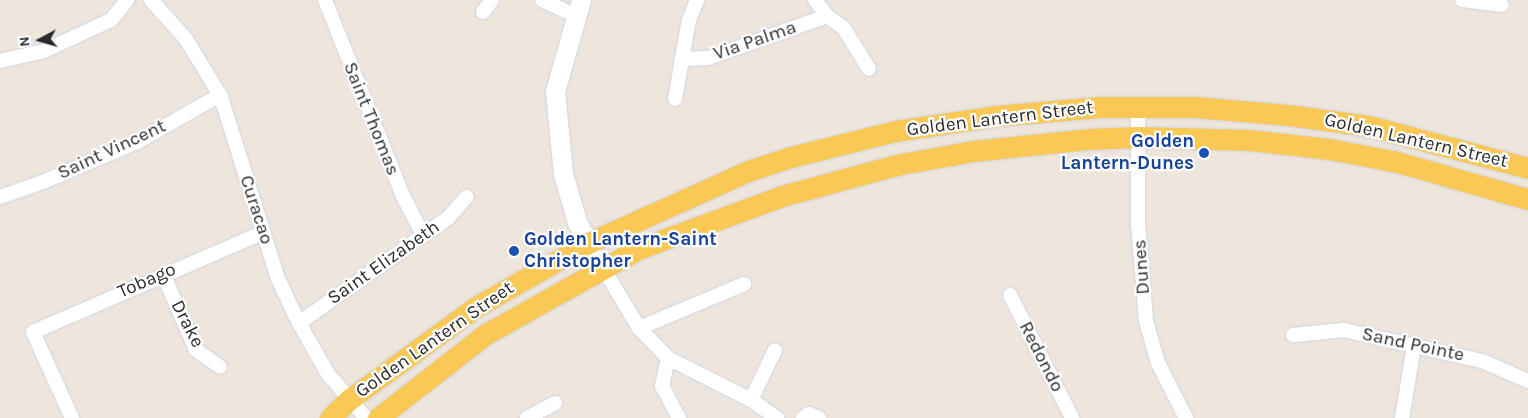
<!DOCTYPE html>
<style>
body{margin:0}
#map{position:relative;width:1528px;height:418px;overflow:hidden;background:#eee5dc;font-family:Karla,sans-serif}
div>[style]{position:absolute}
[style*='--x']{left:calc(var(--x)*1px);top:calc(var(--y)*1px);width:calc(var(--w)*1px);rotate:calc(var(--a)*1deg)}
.roads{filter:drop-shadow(0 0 1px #d1d6e4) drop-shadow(0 0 1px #d1d6e4)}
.street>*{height:14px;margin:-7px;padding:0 7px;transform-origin:7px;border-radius:7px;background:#fff}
.secondary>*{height:19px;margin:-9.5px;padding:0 9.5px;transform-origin:9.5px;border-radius:9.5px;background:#fff}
.primary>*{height:21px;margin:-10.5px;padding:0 10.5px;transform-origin:10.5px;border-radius:10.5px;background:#f9c855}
.dots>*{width:14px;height:14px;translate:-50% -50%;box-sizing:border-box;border:2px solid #fff;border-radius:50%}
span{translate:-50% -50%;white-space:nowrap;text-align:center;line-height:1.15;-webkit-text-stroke:4.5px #fff;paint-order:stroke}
.street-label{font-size:19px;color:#2b2b2b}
.transit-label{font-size:19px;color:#164399;font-weight:700}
.right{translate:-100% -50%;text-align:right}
.left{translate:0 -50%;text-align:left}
.north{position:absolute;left:15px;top:15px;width:50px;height:50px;-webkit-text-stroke:4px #fff;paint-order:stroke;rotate:264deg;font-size:14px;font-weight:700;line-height:20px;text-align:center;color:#2b2b2b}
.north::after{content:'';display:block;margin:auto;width:18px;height:22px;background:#2b2b2b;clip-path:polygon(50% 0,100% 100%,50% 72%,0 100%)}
</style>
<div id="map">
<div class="roads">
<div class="street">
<i style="--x:151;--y:0;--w:52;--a:48.1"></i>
<i style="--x:186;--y:39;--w:68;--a:58.9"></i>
<i style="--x:221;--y:97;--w:191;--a:72.6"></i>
<i style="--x:278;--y:279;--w:49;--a:64.5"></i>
<i style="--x:299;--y:323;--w:59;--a:60.4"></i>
<i style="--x:328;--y:374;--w:58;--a:49.2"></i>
<i style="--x:325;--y:0;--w:211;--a:68.3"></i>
<i style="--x:403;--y:196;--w:44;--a:62.9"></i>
<i style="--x:542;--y:0;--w:35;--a:25"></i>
<i style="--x:815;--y:0;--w:20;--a:53"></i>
<i style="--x:827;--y:16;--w:19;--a:35"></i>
<i style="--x:843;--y:27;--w:49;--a:58.2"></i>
<i style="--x:1462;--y:0;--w:40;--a:7.1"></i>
<i style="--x:483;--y:12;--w:15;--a:-53"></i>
<i style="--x:682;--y:59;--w:26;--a:-2"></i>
<i style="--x:708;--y:58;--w:126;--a:-19.4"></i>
<i style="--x:0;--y:61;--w:45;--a:-12.8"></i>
<i style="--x:44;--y:51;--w:74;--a:-24.8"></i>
<i style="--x:111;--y:20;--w:26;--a:-51"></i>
<i style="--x:675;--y:99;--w:80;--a:-80"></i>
<i style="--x:689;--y:20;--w:22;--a:-68"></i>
<i style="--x:1138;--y:107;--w:116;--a:90"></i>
<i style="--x:1138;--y:223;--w:98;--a:85.3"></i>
<i style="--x:1146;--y:321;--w:44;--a:74.1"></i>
<i style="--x:1158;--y:363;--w:62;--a:63"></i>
<i style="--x:0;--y:197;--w:46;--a:-19.2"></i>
<i style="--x:43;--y:182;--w:104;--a:-23.1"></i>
<i style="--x:139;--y:141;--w:93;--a:-29.6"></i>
<i style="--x:588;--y:243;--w:99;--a:59"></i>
<i style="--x:639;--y:328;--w:42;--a:46"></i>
<i style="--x:668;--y:358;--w:93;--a:26.8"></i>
<i style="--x:751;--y:400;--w:32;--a:35"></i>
<i style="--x:163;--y:274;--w:83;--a:66.5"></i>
<i style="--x:196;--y:350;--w:29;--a:35"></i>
<i style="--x:1010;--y:295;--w:138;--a:63.2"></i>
<i style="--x:299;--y:323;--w:182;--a:-35.2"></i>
<i style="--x:448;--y:218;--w:28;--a:-49"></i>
<i style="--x:639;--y:328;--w:114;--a:-22.7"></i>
<i style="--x:1293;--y:335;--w:51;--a:-5.6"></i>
<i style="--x:1344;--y:330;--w:141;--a:12.7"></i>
<i style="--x:1482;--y:361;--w:50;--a:23.5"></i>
<i style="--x:668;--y:358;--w:29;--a:102"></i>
<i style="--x:662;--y:386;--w:36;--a:62"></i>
<i style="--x:751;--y:400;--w:55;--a:-64.4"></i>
<i style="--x:72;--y:418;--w:94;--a:-114.4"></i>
<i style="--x:33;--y:332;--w:249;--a:-23.4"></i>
<i style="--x:527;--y:418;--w:32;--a:-28"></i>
<i style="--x:803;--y:418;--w:7;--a:-34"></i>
<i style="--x:809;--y:414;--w:11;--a:22"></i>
<i style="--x:1402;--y:418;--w:73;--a:-80.5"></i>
</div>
<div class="secondary">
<i style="--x:581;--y:0;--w:95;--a:105.9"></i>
<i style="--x:555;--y:91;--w:83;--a:84.5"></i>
<i style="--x:563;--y:174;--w:50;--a:73.7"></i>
<i style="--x:577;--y:222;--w:24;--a:62"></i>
</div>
<div class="primary">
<i style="--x:330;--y:418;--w:28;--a:-44"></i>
<i style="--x:350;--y:399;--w:156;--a:-36.1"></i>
<i style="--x:476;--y:307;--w:129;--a:-29.7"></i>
<i style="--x:588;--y:243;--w:175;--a:-24.2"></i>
<i style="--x:748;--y:171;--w:45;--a:-18"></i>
<i style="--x:791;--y:157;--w:107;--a:-14"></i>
<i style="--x:895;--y:131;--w:101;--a:-8.5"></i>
<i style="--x:995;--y:116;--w:105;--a:-4.9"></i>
<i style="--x:1100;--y:107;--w:94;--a:0"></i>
<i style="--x:1194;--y:107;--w:94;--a:4.9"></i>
<i style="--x:1288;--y:115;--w:82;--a:7.7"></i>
<i style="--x:1369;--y:126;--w:164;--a:14.8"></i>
<i style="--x:378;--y:418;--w:137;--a:-37.9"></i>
<i style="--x:486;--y:334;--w:174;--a:-29.2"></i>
<i style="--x:638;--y:249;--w:153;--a:-20.2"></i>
<i style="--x:782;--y:196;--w:123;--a:-15.1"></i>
<i style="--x:901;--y:164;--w:73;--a:-10.2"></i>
<i style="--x:973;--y:151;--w:118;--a:-5.9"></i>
<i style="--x:1090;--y:139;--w:48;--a:-2.4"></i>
<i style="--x:1138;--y:137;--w:111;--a:1.5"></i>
<i style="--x:1249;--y:140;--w:81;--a:6.4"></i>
<i style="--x:1329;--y:149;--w:69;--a:10.8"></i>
<i style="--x:1397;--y:162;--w:136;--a:15.8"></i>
</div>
</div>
<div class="dots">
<i style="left:1204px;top:153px;background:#1a4fb4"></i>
<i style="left:514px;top:251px;background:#1a4fb4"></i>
</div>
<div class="street-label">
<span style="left:755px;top:41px;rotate:-19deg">Via Palma</span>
<span style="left:371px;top:119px;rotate:68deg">Saint Thomas</span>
<span style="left:1000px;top:119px;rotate:-7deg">Golden Lantern Street</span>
<span style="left:1416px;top:141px;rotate:13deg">Golden Lantern Street</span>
<span style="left:112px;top:150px;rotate:-25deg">Saint Vincent</span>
<span style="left:256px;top:210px;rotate:72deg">Curacao</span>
<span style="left:384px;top:263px;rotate:-35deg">Saint Elizabeth</span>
<span style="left:1142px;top:267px;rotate:-94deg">Dunes</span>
<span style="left:147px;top:281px;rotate:-24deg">Tobago</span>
<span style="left:187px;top:324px;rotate:63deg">Drake</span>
<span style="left:435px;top:340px;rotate:-35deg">Golden Lantern Street</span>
<span style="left:1413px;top:345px;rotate:12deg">Sand Pointe</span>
<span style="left:1041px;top:357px;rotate:63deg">Redondo</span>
</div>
<div class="transit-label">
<span class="right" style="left:1194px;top:153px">Golden<br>Lantern-Dunes</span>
<span class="left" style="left:524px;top:251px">Golden Lantern-Saint<br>Christopher</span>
</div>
<div class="north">N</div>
</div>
